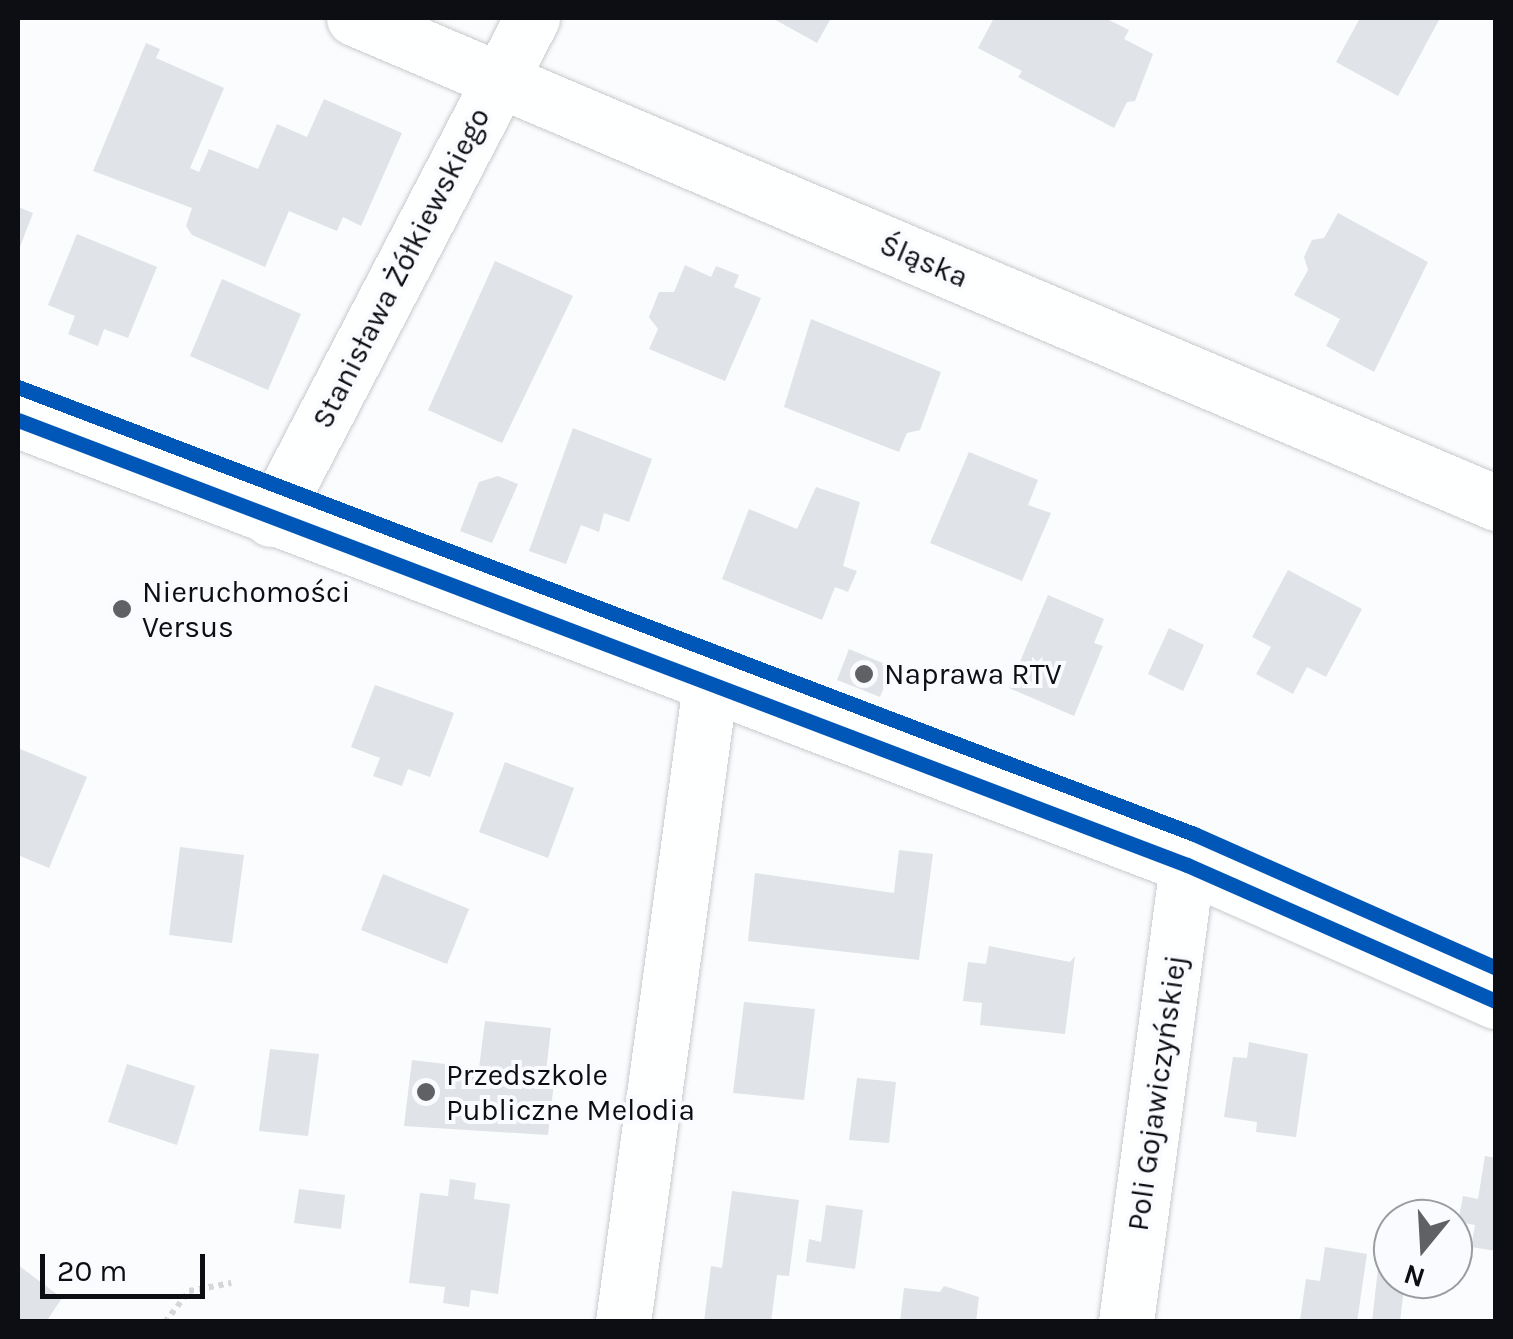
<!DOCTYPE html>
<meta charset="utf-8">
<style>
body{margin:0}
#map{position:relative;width:1513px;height:1339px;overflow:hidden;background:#fbfcfe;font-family:Karla,sans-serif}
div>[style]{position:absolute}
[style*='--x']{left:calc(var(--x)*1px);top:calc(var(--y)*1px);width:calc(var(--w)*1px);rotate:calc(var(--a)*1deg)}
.building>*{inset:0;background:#e0e3e7}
.path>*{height:6px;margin-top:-3px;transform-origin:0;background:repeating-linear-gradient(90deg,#d6d7d7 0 5px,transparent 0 10px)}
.roads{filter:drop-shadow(0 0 2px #c9cace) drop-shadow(0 0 2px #c9cace)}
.minor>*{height:55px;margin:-27.5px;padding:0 27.5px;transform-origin:27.5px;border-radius:27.5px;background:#feffff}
.cycleway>*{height:15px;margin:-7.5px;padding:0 7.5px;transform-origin:7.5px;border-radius:7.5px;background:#0057b8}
.dots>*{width:28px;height:28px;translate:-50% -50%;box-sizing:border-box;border:5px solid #fafbff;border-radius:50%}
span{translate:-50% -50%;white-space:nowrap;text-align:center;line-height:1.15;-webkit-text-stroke:8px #fafbff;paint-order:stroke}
.street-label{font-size:30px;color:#0c0e13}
.poi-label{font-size:30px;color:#0c0e13}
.left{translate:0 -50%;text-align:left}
.frame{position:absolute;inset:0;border:20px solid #0c0e13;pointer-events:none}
.north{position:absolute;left:1373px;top:1199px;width:100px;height:100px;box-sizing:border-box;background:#fafbff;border:2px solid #9b9ca1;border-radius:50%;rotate:198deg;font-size:28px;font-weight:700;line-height:40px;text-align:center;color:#0c0e13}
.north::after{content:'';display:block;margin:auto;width:35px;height:45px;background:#606165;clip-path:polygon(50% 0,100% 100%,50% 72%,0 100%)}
.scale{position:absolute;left:40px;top:1254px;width:165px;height:45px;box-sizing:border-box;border:5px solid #0c0e13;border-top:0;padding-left:12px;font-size:30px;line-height:35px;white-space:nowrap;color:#0c0e13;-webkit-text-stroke:8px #fafbff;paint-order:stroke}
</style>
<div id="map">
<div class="building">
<i style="clip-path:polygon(772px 18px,831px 18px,817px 43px)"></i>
<i style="clip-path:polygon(994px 18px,1105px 18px,1129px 30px,1124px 39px,1153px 54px,1135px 101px,1127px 102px,1114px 128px,1018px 77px,1022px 71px,978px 48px)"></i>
<i style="clip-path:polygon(1360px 18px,1440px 18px,1398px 96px,1336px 62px)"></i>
<i style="clip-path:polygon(146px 43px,160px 49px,156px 58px,224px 88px,190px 168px,199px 172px,209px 149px,258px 169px,277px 124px,307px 137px,324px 99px,402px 133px,361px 226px,343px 217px,337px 231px,289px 211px,265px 267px,192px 235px,186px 226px,192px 208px,93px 171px)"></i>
<i style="clip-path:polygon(18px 207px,33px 213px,18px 252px)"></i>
<i style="clip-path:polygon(1338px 213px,1428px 262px,1374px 372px,1326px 346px,1340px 319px,1294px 295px,1308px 270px,1304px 257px,1312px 240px,1324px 238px)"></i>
<i style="clip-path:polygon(77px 234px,157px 267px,128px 338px,104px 329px,98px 346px,68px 334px,75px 316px,48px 305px)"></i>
<i style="clip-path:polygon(495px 261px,573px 296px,502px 443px,428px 410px)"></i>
<i style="clip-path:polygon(685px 265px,711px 277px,716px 266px,739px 275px,734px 287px,761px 298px,725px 381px,649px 349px,658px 329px,649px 317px,659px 292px,674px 292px)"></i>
<i style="clip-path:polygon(222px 279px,301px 314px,268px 390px,190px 356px)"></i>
<i style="clip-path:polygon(811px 319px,941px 372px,920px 430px,907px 433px,899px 452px,784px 407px)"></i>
<i style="clip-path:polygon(573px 428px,652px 459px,629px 522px,604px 513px,599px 532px,581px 525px,566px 564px,529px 551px)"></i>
<i style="clip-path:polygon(969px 452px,1038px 480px,1028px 505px,1051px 513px,1022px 581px,930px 543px)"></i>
<i style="clip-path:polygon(498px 476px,518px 484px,492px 543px,460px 531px,479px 482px)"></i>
<i style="clip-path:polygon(816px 487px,860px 502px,843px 566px,857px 571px,848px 592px,835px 587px,822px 620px,722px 579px,749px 509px,797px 529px)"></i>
<i style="clip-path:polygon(1288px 570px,1362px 609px,1326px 677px,1307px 667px,1293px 694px,1256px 674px,1271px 647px,1252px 637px)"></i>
<i style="clip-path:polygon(1048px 595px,1104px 619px,1094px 643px,1103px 646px,1074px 716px,1009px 688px)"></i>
<i style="clip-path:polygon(1169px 628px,1204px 645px,1183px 691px,1148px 674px)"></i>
<i style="clip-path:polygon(849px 649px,892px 667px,880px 697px,837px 680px)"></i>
<i style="clip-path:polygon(375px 685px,454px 713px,430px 777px,408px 769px,402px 786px,373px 776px,380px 758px,351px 747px)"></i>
<i style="clip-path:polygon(18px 748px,87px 777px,49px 868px,18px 855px)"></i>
<i style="clip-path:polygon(505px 762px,574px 788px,548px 858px,479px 832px)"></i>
<i style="clip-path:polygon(180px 847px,244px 855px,232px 943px,169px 935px)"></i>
<i style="clip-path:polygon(899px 850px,933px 854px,919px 960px,748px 941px,755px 873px,894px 893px)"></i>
<i style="clip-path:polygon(383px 874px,469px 909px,447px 964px,361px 930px)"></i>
<i style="clip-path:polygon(989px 946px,1070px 962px,1075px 956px,1065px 1034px,980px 1025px,982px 1003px,963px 1001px,968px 962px,986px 964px)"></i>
<i style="clip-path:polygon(744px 1002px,815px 1009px,804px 1100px,733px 1093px)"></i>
<i style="clip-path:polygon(485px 1021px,551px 1028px,546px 1072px,555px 1073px,548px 1135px,404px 1126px,412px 1060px,479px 1068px)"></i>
<i style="clip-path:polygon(1249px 1042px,1308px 1054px,1296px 1137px,1256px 1132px,1257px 1122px,1224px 1117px,1233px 1057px,1247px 1058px)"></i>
<i style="clip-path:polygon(270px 1049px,319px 1054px,308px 1136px,259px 1131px)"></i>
<i style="clip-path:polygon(127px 1064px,195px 1086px,177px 1145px,108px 1122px)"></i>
<i style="clip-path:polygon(857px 1078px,896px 1082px,889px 1143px,849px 1140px)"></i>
<i style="clip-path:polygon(1485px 1156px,1496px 1158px,1496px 1251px,1471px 1247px,1475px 1225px,1458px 1222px,1463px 1196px,1478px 1199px)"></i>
<i style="clip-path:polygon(450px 1179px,476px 1183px,474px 1199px,510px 1204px,498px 1294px,471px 1290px,469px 1307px,443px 1303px,445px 1287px,409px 1283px,420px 1193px,448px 1196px)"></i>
<i style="clip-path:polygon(299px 1189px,345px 1195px,341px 1229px,294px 1223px)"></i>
<i style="clip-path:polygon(732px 1191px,799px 1200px,789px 1276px,777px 1275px,771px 1322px,704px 1322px,711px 1266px,722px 1268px)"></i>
<i style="clip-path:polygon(826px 1205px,863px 1210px,855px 1269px,806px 1262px,809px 1239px,821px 1242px)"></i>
<i style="clip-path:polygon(1325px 1247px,1367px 1254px,1357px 1322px,1300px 1320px,1306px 1279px,1320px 1281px)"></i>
<i style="clip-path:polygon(1379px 1259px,1393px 1261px,1393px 1279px,1405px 1279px,1400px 1322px,1372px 1322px)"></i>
<i style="clip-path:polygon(18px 1265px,62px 1298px,46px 1322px,18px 1322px)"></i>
<i style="clip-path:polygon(944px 1286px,979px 1297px,976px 1322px,900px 1322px,904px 1288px,940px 1292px)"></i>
</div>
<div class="path">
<i style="--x:165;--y:1322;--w:39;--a:-52"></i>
<i style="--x:189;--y:1291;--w:43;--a:-10.8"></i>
</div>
<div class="roads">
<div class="minor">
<i style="--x:354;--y:18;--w:1241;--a:23.01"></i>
<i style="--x:18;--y:420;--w:1251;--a:20.84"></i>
<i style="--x:1187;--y:865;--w:338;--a:23.8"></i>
<i style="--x:271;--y:519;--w:565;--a:-62.48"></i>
<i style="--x:623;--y:1322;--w:643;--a:-82.22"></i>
<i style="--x:1126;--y:1322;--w:461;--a:-82.4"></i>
</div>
</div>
<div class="cycleway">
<i style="--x:18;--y:387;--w:1258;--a:20.81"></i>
<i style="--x:1194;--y:834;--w:330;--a:23.9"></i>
<i style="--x:18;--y:420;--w:1251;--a:20.84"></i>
<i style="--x:1187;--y:865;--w:338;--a:23.8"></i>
</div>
<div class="dots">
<i style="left:122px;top:609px;background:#606165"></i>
<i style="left:864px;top:674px;background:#606165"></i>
<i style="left:426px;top:1092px;background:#606165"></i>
</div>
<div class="street-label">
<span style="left:924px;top:261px;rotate:23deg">Śląska</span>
<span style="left:401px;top:268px;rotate:-63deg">Stanisława Żółkiewskiego</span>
<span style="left:1157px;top:1093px;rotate:-82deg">Poli Gojawiczyńskiej</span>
</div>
<div class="poi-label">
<span class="left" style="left:142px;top:609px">Nieruchomości<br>Versus</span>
<span class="left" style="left:884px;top:674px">Naprawa RTV</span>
<span class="left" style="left:446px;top:1092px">Przedszkole<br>Publiczne Melodia</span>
</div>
<div class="frame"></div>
<div class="north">N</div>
<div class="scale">20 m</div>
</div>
